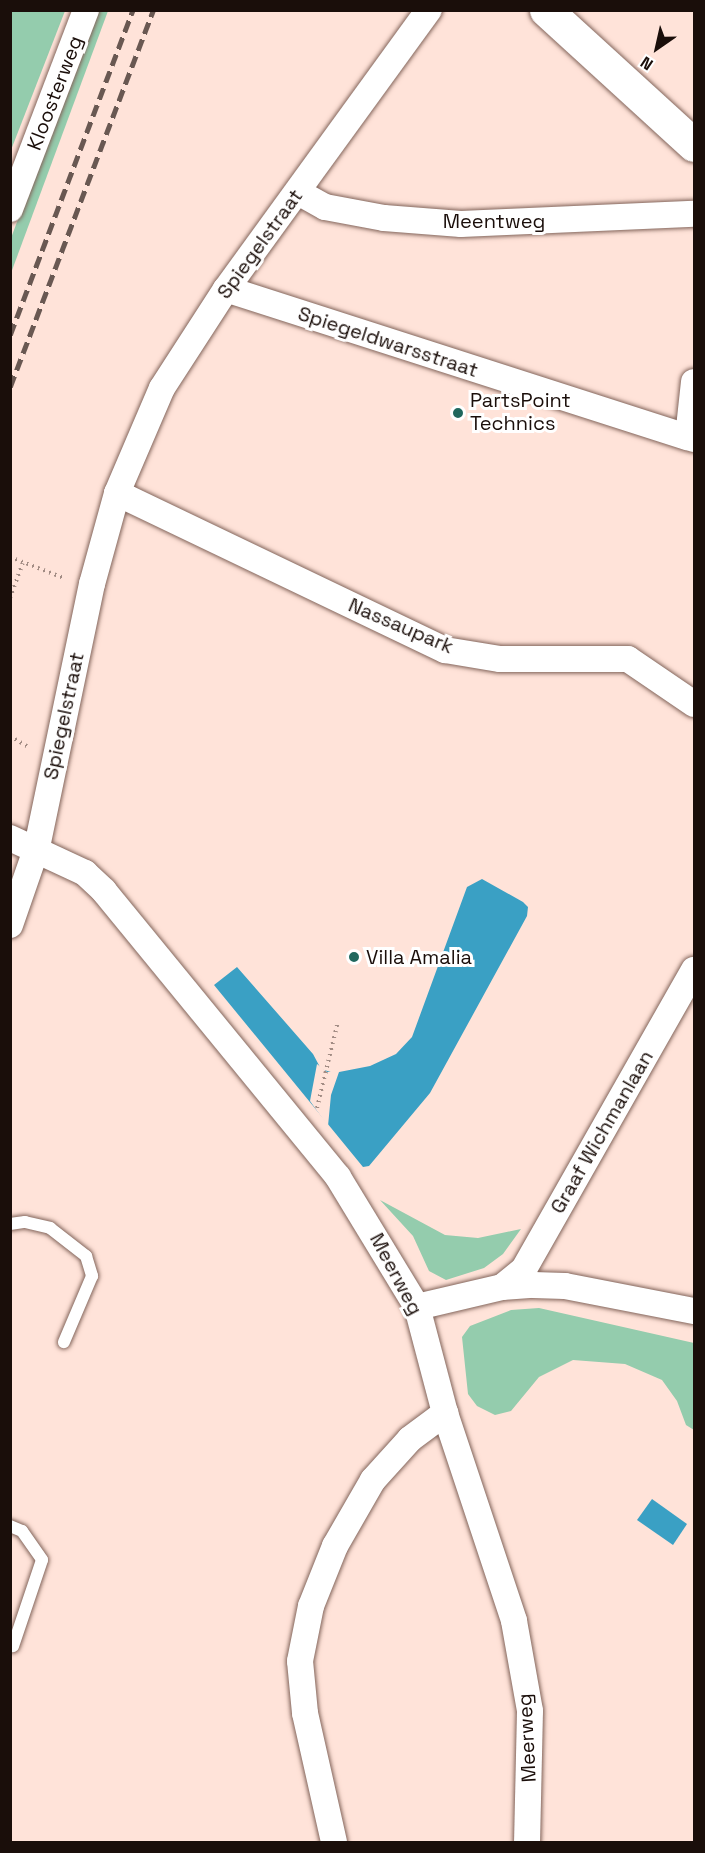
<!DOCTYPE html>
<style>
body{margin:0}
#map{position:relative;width:705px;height:1853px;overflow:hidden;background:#ffe3d9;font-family:"Space Grotesk",sans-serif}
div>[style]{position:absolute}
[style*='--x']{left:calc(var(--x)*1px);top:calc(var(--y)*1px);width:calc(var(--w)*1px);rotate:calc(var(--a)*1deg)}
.green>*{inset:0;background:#94ccad}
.water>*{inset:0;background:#3aa0c4}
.pier>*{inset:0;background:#ffe3d9}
.path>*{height:4px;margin-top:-2px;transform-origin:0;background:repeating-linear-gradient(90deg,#a28c84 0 1.5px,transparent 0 6px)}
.roads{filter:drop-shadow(0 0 2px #83655b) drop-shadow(0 0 2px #83655b)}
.service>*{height:12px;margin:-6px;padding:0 6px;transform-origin:6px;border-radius:6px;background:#fff}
.minor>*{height:26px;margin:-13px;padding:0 13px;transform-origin:13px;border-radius:13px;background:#fff}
.secondary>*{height:33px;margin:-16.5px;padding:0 16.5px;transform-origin:16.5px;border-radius:16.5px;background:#fff}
.rail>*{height:4.5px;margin-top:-2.25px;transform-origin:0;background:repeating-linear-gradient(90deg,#695852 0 12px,transparent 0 18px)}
.dots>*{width:16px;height:16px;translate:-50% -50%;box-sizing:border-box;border:3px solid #fff;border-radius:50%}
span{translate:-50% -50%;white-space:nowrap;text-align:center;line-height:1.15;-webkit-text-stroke:6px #fff;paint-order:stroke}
.street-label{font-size:20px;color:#1a0e0a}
.poi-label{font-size:20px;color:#1a0e0a}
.left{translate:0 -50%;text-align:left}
.frame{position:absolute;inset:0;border:12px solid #1a0e0a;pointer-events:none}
.north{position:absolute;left:627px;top:18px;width:60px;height:60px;-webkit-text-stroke:4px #fff;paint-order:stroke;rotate:214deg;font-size:16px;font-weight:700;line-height:24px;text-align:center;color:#1a0e0a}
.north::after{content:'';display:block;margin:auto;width:21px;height:27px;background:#1a0e0a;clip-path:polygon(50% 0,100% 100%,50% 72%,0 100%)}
</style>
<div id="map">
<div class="green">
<i style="clip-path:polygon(10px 11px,65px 11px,11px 150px,10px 150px)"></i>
<i style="clip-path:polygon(96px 11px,108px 11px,11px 273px,11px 238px)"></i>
<i style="clip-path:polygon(380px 1200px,445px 1235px,478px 1238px,521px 1229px,503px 1254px,484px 1268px,446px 1280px,429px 1271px,413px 1236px)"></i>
<i style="clip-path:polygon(539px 1308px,694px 1343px,694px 1430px,686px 1425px,677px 1401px,662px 1380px,625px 1364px,573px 1360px,539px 1377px,511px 1411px,495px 1415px,477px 1406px,468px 1394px,462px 1337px,470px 1326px,511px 1310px)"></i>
</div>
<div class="water">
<i style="clip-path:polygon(482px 879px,523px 902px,528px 907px,527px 916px,430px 1093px,369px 1166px,363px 1167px,214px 985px,237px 967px,313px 1054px,321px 1069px,334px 1073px,370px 1066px,396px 1054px,412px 1037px,467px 887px)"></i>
<i style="clip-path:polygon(652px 1499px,687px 1524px,673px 1545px,637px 1520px)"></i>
</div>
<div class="pier">
<i style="clip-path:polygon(317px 1064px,327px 1072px,339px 1072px,331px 1095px,328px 1126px,310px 1101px)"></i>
</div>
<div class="path">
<i style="--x:10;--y:557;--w:58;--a:21.3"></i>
<i style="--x:10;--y:598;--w:37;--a:-70"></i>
<i style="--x:10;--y:736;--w:23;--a:31"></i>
<i style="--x:317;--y:1108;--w:89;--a:-76.4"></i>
</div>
<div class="roads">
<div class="service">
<i style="--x:10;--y:1224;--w:15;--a:-8"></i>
<i style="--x:25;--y:1222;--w:26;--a:13"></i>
<i style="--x:50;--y:1228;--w:46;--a:37.9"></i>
<i style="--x:86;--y:1256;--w:21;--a:73"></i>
<i style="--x:92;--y:1276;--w:72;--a:113"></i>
<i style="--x:10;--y:1526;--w:13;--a:23"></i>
<i style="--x:22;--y:1531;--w:35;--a:55"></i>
<i style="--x:42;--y:1560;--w:91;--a:108.6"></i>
</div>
<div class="minor">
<i style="--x:298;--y:192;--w:31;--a:29"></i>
<i style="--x:325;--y:207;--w:60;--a:10.6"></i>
<i style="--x:384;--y:218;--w:77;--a:4.5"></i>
<i style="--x:461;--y:224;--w:233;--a:-2.5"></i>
<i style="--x:10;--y:209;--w:213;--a:-69.1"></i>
<i style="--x:226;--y:289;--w:485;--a:17.8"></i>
<i style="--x:694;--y:382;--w:55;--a:96.2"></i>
<i style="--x:688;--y:437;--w:6;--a:18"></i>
<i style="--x:117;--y:493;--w:364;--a:25.6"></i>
<i style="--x:445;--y:650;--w:56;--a:9.3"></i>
<i style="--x:500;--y:659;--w:128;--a:0"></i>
<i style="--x:628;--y:659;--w:80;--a:34.3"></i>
<i style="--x:10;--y:838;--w:83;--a:25"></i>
<i style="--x:85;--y:873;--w:26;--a:43"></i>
<i style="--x:104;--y:891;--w:370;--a:50.7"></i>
<i style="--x:338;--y:1177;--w:152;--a:58.7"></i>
<i style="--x:417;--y:1307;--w:110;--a:75.2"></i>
<i style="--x:445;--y:1413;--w:219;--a:71.6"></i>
<i style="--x:514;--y:1621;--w:91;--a:79.9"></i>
<i style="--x:530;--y:1711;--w:131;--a:91.3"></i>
<i style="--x:10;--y:925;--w:83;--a:-70.9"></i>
<i style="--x:37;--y:847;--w:269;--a:-78.2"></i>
<i style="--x:92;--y:584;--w:94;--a:-74.6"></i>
<i style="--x:117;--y:493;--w:114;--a:-66.8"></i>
<i style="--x:162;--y:388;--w:118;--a:-57.1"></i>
<i style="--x:226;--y:289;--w:345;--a:-54"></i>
<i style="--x:502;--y:1287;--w:28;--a:-39"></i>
<i style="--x:524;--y:1269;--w:344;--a:-60.4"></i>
<i style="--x:417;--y:1307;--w:87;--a:-13.2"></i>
<i style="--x:502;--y:1287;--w:31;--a:-4"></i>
<i style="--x:533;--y:1285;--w:32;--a:2"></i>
<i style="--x:565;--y:1286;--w:131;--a:11"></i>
<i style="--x:334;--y:1842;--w:132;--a:-102.7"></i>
<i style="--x:305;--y:1713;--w:52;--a:-95.5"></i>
<i style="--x:300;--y:1661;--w:56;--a:-78.7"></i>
<i style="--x:311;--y:1606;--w:65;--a:-68.2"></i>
<i style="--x:335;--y:1546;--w:76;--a:-60.1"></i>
<i style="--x:373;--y:1480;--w:55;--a:-47.9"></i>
<i style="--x:410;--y:1439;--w:44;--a:-36.6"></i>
</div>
<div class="secondary">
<i style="--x:546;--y:10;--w:200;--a:42.4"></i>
</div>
</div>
<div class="rail">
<i style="--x:10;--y:335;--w:347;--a:-69.3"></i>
<i style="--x:10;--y:387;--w:403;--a:-69.2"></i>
</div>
<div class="dots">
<i style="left:458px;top:413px;background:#20675d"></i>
<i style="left:354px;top:957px;background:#20675d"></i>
</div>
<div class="street-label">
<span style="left:55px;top:93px;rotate:-69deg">Kloosterweg</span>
<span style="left:494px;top:221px">Meentweg</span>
<span style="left:260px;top:244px;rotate:-54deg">Spiegelstraat</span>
<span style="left:388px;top:342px;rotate:18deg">Spiegeldwarsstraat</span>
<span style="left:401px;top:626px;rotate:23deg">Nassaupark</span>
<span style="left:64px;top:716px;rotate:-78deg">Spiegelstraat</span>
<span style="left:602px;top:1132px;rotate:-60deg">Graaf Wichmanlaan</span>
<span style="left:396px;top:1274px;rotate:62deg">Meerweg</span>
<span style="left:527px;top:1738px;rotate:-93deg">Meerweg</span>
</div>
<div class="poi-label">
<span class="left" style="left:470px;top:412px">PartsPoint<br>Technics</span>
<span class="left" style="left:366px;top:957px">Villa Amalia</span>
</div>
<div class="frame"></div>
<div class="north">N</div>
</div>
